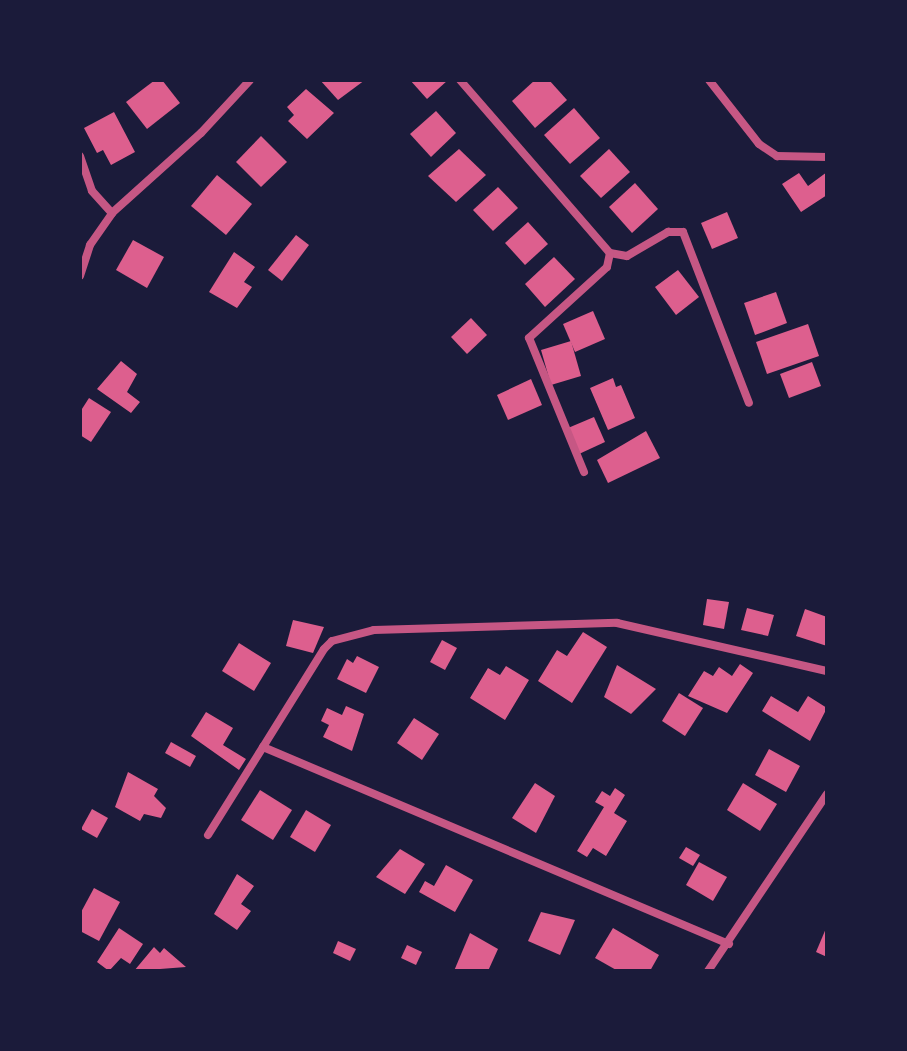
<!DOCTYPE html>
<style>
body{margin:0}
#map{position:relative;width:907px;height:1051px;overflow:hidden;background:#1b1b3a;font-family:"Noto Sans",sans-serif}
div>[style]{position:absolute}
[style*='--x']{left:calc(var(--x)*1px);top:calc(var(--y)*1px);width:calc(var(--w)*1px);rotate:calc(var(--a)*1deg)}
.building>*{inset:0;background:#dd5f8e}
.minor>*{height:8px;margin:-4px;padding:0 4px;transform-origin:4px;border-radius:4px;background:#c65784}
span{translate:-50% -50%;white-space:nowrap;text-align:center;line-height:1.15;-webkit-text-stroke:8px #1b1b3a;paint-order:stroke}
.frame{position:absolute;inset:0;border:82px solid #1b1b3a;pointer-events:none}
</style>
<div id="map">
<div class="building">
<i style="clip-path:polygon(155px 80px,162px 80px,180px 103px,147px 129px,126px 102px)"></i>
<i style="clip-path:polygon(320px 80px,365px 80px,338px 100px)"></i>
<i style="clip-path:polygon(410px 80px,448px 80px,427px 99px)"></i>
<i style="clip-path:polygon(535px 80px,549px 80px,567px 100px,535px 128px,512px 101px)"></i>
<i style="clip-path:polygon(306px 89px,334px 113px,307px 139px,288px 121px,294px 115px,287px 107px)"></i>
<i style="clip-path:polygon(574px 108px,600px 138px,570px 164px,544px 135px)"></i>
<i style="clip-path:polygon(436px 111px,456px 133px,431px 157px,410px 134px)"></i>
<i style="clip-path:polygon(114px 112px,135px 152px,111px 165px,103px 150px,97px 153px,84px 128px)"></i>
<i style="clip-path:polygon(261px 136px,287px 162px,261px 187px,236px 162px)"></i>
<i style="clip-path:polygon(459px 149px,486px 175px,456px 202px,428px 176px)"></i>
<i style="clip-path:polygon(609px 149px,630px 172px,601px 198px,580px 176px)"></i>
<i style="clip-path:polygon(827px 172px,827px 195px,801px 212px,782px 184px,799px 173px,808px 186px)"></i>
<i style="clip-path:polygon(217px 175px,252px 204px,226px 235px,191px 206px)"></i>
<i style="clip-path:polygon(635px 183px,658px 209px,632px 233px,609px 207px)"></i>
<i style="clip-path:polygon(498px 187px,518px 208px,493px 231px,473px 210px)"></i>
<i style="clip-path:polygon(727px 212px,738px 238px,712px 249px,701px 223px)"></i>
<i style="clip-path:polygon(528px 222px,548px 244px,525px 265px,505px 243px)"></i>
<i style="clip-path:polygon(296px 235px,309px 245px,282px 281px,268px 270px)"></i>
<i style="clip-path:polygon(133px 240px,164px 257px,147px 288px,116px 270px)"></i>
<i style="clip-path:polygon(234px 252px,255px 267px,244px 282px,252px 287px,237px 308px,209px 292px)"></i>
<i style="clip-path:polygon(554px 257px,575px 279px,545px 307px,525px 284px)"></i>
<i style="clip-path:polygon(678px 270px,699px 297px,676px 315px,655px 287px)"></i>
<i style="clip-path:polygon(776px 292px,787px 323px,755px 335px,744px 303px)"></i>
<i style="clip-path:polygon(593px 311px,605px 339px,575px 352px,563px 324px)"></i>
<i style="clip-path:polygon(471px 318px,487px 335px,467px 354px,451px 337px)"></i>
<i style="clip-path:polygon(808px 324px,819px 356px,767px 374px,756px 342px)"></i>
<i style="clip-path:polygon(571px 341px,581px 376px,551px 385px,541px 350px)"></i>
<i style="clip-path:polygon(121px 361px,137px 374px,127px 392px,140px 402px,131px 413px,97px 389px)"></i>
<i style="clip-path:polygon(812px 362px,821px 386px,789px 398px,780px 374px)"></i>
<i style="clip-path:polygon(613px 378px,616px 387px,621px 385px,635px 418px,608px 430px,590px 388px)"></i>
<i style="clip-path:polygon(531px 379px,542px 405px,508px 420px,497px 395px)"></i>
<i style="clip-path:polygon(89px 398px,111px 412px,91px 442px,80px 435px,80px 412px)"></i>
<i style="clip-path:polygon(594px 417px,605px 442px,579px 454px,568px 428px)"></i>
<i style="clip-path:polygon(646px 431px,660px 458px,608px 483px,597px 460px)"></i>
<i style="clip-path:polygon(707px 599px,729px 602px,724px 629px,703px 625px)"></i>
<i style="clip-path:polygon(747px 608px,774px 615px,768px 636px,741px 630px)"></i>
<i style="clip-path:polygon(805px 609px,827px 617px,827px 646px,796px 636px)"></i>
<i style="clip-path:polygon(293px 620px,324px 627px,313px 653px,286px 646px)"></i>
<i style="clip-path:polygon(583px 632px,607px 647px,572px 703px,538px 681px,557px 650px,567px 656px)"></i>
<i style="clip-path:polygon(442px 640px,457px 648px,445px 670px,430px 662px)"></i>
<i style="clip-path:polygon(239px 643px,271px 663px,254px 691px,222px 671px)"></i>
<i style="clip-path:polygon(357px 656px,379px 667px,366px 693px,337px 679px,347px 659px,353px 663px)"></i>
<i style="clip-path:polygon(740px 664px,753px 673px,727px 713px,688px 696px,704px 671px,713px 676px,719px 667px,732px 676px)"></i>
<i style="clip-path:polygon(617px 665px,656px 689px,631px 714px,604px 697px)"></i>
<i style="clip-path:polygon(506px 666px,529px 680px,505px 720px,470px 698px,488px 668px,500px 675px)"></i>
<i style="clip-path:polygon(679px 693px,703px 708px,685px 736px,662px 721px)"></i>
<i style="clip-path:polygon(771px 696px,798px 712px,808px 696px,827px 708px,810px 741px,762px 711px)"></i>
<i style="clip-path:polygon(346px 706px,364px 714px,352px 751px,323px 737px,329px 725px,321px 721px,327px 708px,342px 715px)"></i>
<i style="clip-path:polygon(206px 712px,233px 728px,223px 745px,246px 759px,239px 770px,191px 736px)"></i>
<i style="clip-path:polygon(414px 718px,439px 734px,422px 760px,397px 743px)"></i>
<i style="clip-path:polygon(171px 742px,196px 756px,190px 767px,165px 753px)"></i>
<i style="clip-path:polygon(769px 749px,800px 766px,786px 792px,755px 775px)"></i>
<i style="clip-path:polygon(128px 772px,158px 789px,154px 796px,166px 808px,161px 818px,144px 814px,140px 821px,115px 807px)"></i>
<i style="clip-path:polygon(535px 783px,555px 796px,536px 833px,512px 818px)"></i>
<i style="clip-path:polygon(743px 783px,777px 804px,760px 831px,727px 810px)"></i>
<i style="clip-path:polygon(615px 788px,625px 795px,614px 813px,627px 821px,606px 856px,593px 848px,587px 857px,577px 851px,604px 807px,595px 802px,602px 791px,610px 796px)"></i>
<i style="clip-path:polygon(260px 790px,292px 810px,273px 840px,241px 820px)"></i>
<i style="clip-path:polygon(92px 809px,108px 818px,97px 838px,81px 829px)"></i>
<i style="clip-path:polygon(306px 810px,331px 825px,315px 852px,290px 837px)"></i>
<i style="clip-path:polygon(686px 847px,700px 855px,693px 866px,679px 858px)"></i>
<i style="clip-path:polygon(400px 849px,425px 864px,405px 894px,376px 877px)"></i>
<i style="clip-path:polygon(699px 862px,727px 877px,713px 901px,686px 885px)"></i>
<i style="clip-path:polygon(446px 865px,473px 880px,455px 912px,419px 892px,425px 881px,434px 886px)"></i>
<i style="clip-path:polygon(237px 874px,254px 886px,241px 904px,251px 911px,237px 930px,214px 914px)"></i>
<i style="clip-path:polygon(94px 888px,120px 902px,99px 941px,80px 931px,80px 914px)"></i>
<i style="clip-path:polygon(541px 912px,575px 920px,560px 955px,528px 941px)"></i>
<i style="clip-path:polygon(827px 926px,827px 957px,816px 952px)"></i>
<i style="clip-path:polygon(119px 928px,143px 944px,130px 964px,121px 958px,109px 971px,97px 962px)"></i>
<i style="clip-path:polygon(613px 928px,659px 955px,650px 971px,618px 971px,595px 958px)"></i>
<i style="clip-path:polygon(470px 933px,498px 949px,488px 971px,454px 971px)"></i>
<i style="clip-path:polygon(338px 941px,356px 949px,350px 961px,333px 953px)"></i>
<i style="clip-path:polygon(407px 945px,422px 952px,416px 965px,401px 958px)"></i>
<i style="clip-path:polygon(154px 947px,160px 953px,164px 948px,186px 967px,134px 971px)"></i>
</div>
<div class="minor">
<i style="--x:460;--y:80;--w:229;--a:49.1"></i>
<i style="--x:610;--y:253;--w:17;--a:10"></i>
<i style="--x:627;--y:256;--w:48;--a:-30.3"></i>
<i style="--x:668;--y:232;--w:15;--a:0"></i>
<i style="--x:683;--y:232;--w:183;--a:68.9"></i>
<i style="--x:709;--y:80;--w:81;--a:52"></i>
<i style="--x:759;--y:144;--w:22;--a:34"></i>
<i style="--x:777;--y:156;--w:50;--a:1.1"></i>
<i style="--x:80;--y:156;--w:37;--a:71"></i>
<i style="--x:92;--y:191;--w:30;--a:48"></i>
<i style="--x:80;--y:276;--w:33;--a:-72"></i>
<i style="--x:90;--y:245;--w:39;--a:-55"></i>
<i style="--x:112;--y:213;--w:120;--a:-42"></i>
<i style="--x:201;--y:133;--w:72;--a:-47.2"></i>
<i style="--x:584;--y:472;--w:145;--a:-112.3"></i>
<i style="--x:529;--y:338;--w:105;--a:-42.3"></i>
<i style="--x:607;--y:267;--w:14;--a:-78"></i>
<i style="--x:263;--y:747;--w:115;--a:-58.1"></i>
<i style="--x:324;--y:649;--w:11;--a:-45"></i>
<i style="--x:332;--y:641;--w:43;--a:-14.7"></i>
<i style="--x:374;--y:630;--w:243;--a:-1.7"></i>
<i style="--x:617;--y:623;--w:215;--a:12.9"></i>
<i style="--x:208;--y:835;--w:104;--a:-58"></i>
<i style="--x:263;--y:747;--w:506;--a:22.92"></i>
<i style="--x:708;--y:971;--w:213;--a:-56.1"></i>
</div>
<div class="frame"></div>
</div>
